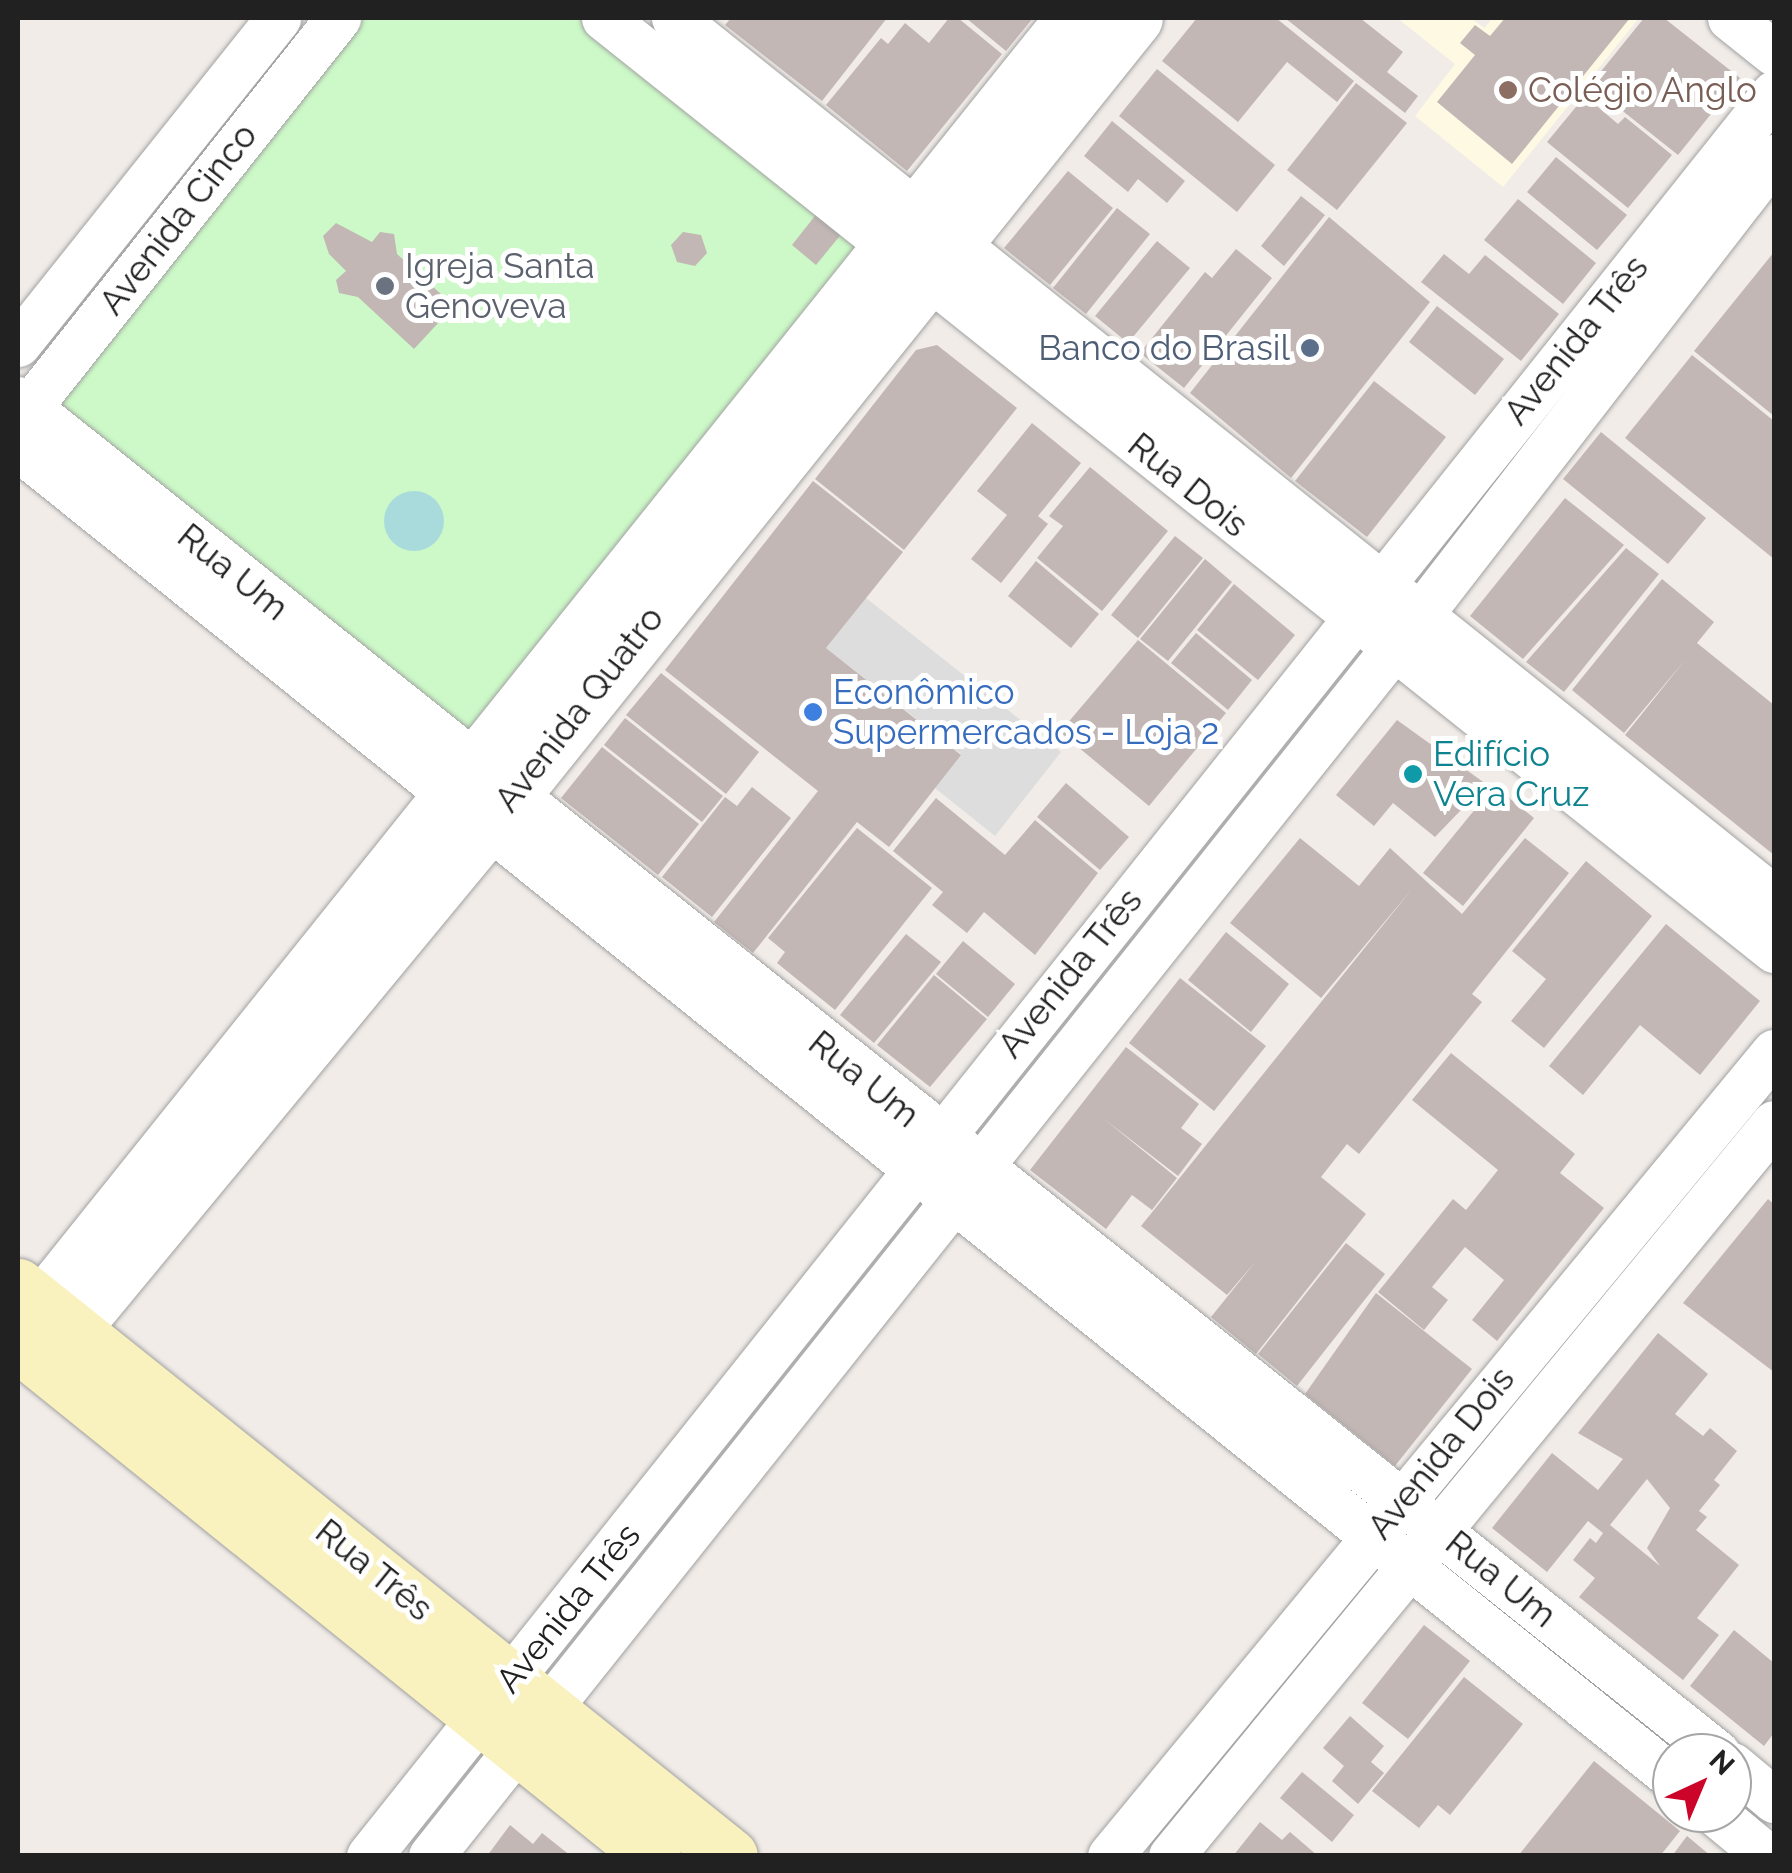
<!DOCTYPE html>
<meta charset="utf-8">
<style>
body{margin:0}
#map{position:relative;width:1792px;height:1873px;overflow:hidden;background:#f1ece8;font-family:Raleway,sans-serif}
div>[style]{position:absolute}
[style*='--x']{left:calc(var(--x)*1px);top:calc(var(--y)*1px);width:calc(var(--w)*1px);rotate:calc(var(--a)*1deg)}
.education>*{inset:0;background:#fef9e3}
.park>*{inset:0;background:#ccf9c7}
.parking>*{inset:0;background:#ddd}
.water>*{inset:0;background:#a9dbdd}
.round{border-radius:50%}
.building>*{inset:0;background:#c2b7b4}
.roads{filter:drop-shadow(0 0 2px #a2a2a2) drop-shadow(0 0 2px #a2a2a2)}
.minor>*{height:45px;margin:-22.5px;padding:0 22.5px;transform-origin:22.5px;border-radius:22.5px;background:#fff}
.tertiary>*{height:55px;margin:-27.5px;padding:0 27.5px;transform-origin:27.5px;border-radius:27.5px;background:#fff}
.secondary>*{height:55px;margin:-27.5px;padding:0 27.5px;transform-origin:27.5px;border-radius:27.5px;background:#f9f1be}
.dots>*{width:28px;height:28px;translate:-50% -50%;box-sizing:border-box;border:5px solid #fff;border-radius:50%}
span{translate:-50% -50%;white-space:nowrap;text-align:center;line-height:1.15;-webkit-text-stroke:10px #fff;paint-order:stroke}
.education-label{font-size:35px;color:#785e54}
.left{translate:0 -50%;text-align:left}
.street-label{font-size:35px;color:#212121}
.worship-label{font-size:35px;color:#5b616d}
.service-label{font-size:35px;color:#4e5e75}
.right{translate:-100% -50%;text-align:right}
.shop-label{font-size:35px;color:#366cbe}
.culture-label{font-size:35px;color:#0d838f}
.frame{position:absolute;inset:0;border:20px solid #212121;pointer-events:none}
.north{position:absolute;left:1652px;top:1733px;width:100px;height:100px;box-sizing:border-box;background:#fff;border:2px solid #a6a6a6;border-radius:50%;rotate:44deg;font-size:28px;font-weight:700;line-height:40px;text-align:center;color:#212121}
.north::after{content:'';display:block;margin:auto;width:35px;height:45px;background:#cd042a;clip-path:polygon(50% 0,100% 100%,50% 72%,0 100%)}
</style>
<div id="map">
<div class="education">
<i style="clip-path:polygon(1397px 18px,1471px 18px,1484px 28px,1493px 18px,1639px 18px,1503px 187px,1415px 116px,1455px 64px)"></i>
</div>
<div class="park">
<i style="clip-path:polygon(340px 18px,602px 18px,885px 246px,469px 762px,30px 407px)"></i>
</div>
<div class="parking">
<i style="clip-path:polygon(866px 598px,1061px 752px,995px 836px,935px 788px,961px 754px,826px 648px)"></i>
</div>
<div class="water">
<i class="round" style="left:384px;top:491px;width:60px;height:60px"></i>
</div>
<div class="building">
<i style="clip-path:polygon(731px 18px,887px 18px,822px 101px,725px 25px)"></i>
<i style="clip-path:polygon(949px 18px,958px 18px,1002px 54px,907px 171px,826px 105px,881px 38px,888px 44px,905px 23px,929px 43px)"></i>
<i style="clip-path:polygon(966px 18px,1033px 18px,1006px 51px)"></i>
<i style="clip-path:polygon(1197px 18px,1276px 18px,1354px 81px,1337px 102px,1287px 62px,1238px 122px,1162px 61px)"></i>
<i style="clip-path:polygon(1285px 18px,1360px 18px,1403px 52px,1387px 72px,1418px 96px,1405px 113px)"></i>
<i style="clip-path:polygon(1505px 18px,1630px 18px,1512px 164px,1437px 102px,1475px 55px,1460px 43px,1475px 25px,1490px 36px)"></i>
<i style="clip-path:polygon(1644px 18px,1664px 18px,1740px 78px,1678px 155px,1590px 85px)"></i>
<i style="clip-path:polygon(1157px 69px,1275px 165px,1237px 212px,1119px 116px)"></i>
<i style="clip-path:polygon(1356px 83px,1407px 123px,1337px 210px,1287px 170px)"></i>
<i style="clip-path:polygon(1585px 96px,1618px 124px,1625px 117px,1672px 155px,1628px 208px,1547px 142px)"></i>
<i style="clip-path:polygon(1112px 121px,1185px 181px,1167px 203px,1138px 179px,1128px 192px,1084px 156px)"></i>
<i style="clip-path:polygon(1556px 157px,1627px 215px,1597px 250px,1527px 192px)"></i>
<i style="clip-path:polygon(1068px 171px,1113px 208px,1050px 285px,1004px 248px)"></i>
<i style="clip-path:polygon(1301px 196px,1325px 215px,1284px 266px,1261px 246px)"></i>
<i style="clip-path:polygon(1518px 199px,1596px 263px,1563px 304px,1484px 240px)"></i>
<i style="clip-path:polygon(1117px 208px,1150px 234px,1086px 314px,1053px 288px)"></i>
<i style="clip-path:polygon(818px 212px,843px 232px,816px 265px,792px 245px)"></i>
<i style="clip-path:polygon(1329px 217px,1430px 302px,1291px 478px,1190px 393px)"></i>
<i style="clip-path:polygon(336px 223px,372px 242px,380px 232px,394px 234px,397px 254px,454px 306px,414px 349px,358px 297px,339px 293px,336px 280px,346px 271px,329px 254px,323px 236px)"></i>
<i style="clip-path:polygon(683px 232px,701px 235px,707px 253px,695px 266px,677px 262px,671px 245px)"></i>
<i style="clip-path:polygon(1157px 241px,1190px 268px,1128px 343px,1095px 316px)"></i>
<i style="clip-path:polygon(1236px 249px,1272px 278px,1184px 388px,1140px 353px,1205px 272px,1212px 278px)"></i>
<i style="clip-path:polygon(1774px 252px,1774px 416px,1694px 351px)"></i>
<i style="clip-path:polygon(1444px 254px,1469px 274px,1485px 255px,1559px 314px,1521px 361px,1421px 282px)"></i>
<i style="clip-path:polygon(1437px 306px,1504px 359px,1475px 395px,1409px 342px)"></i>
<i style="clip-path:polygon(937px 345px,1017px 408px,904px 550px,815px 479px,916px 350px)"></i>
<i style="clip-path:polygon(1692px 355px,1774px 421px,1774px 559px,1625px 438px)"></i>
<i style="clip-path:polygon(1374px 381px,1446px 437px,1367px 537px,1295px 481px)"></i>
<i style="clip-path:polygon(1032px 423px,1081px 463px,1038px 516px,1048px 524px,1001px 583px,971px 559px,1007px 515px,977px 491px)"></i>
<i style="clip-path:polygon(1601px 432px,1706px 518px,1668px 564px,1563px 479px)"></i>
<i style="clip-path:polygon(1090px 467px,1168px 531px,1102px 611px,1037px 558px,1063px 526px,1049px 516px)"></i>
<i style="clip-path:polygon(813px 481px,903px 552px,826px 648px,961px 755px,889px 847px,857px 822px,753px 953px,714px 922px,818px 791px,665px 670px)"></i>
<i style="clip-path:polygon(1565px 498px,1624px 545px,1523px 659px,1470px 616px)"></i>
<i style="clip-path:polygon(1175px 536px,1203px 558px,1138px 638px,1111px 615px)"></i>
<i style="clip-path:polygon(1626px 548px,1659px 574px,1564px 692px,1526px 662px)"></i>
<i style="clip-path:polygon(1205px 559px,1232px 582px,1168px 661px,1140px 639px)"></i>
<i style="clip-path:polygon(1036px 561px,1099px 614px,1071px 648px,1008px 596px)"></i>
<i style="clip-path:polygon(1662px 579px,1714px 622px,1697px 643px,1774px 705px,1774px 855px,1625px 735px,1685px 660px,1624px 733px,1572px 690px)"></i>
<i style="clip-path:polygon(1234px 584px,1295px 635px,1258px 680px,1197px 630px)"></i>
<i style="clip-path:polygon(1196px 633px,1252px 680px,1228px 710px,1171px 663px)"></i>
<i style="clip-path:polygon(1138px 640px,1226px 713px,1149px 806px,1060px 732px)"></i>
<i style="clip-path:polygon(661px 673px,759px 752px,726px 794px,626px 715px)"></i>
<i style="clip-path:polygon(625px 718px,723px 796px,702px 822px,604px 745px)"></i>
<i style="clip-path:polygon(1397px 720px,1486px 784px,1435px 837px,1393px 803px,1374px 826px,1336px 795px)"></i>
<i style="clip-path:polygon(602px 747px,699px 824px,658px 875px,561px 798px)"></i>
<i style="clip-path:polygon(1066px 783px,1129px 837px,1100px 870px,1037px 817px)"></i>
<i style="clip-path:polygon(1494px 786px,1534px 818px,1463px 906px,1423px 873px)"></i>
<i style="clip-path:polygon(752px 787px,791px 818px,712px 917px,662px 877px,725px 797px,737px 806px)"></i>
<i style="clip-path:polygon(936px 798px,1005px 855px,1035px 820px,1098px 873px,1035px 955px,984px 912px,967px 933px,932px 905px,943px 892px,893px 851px)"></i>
<i style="clip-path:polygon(857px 828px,932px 888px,835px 1010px,777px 963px,785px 952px,768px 938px)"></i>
<i style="clip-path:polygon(1300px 838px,1359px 886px,1390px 848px,1462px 914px,1525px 838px,1569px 873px,1472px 994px,1482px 1002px,1359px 1154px,1347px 1144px,1321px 1177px,1366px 1214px,1256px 1354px,1211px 1317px,1256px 1261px,1227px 1295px,1141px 1226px,1412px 889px,1321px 998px,1230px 923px)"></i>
<i style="clip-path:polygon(1586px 861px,1652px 916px,1544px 1048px,1511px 1021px,1546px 979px,1512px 951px)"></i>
<i style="clip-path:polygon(1666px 924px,1760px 1001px,1700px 1075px,1640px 1025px,1583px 1095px,1549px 1066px)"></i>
<i style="clip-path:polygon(1226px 932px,1289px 984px,1251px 1032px,1188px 980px)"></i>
<i style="clip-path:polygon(906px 934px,941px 962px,874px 1043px,840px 1015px)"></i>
<i style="clip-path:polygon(963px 941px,1015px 984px,988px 1017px,936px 974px)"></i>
<i style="clip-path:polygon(934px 975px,987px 1019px,930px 1087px,877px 1045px)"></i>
<i style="clip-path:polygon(1180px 978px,1266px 1046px,1214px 1111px,1129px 1043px)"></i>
<i style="clip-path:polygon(1126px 1047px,1199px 1104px,1181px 1128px,1202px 1144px,1178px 1176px,1104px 1119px,1177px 1178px,1152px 1210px,1132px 1195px,1106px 1229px,1030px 1170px)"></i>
<i style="clip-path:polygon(1451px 1053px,1575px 1154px,1560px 1173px,1604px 1208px,1497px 1341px,1472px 1320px,1504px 1280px,1465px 1247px,1432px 1287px,1448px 1300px,1424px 1330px,1378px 1292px,1453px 1199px,1466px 1210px,1498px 1170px,1412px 1100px)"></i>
<i style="clip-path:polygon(1768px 1199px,1774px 1204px,1774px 1372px,1683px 1303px)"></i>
<i style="clip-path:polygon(1346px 1243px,1385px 1274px,1297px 1386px,1258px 1354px)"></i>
<i style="clip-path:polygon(1376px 1293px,1472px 1369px,1395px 1466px,1305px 1394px)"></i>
<i style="clip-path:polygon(evenodd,1658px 1333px,1708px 1374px,1675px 1414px,1703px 1436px,1710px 1428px,1737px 1451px,1714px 1480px,1720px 1485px,1699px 1511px,1707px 1517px,1696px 1530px,1739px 1565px,1697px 1618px,1719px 1635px,1683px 1680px,1579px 1597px,1595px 1578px,1573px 1560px,1590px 1538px,1596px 1543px,1603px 1533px,1588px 1521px,1547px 1572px,1492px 1528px,1552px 1453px,1598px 1490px,1623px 1459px,1578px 1433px,1658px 1333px,1647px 1479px,1670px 1508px,1647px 1548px,1660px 1566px,1610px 1525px,1647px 1479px)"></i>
<i style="clip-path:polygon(1424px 1625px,1470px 1661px,1408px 1739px,1362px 1703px)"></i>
<i style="clip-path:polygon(1734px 1630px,1774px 1663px,1774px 1733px,1764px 1746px,1690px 1686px)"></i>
<i style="clip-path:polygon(1464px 1677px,1523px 1724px,1450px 1815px,1438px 1805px,1419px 1828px,1372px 1791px)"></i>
<i style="clip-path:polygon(1350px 1716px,1384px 1746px,1371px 1762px,1384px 1773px,1358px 1804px,1332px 1781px,1344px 1766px,1323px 1748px)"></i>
<i style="clip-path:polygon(1594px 1761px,1680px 1831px,1660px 1856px,1518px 1856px)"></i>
<i style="clip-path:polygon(1302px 1772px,1354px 1815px,1332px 1842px,1280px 1798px)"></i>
<i style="clip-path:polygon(1260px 1822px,1282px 1840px,1290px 1832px,1318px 1856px,1233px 1856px)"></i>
<i style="clip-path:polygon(510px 1825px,533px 1844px,542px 1833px,571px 1856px,487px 1856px)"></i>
<i style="clip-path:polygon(1687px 1836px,1711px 1856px,1672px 1856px)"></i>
</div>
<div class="roads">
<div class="minor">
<i style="--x:604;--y:18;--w:1496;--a:38.54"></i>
<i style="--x:674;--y:18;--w:1409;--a:38.66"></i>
<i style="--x:1730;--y:18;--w:56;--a:38.5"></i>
<i style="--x:18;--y:344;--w:417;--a:-51.4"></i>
<i style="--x:18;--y:399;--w:2173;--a:38.55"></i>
<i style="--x:18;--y:421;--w:515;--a:-51.55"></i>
<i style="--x:18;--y:448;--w:2122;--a:38.78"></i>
<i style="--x:1732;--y:1765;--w:55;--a:39.8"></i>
<i style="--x:1715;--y:1813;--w:67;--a:39.6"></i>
<i style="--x:369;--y:1856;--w:2254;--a:-51.45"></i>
<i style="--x:431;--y:1856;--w:1587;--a:-51.45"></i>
<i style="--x:1420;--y:615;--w:579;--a:-52.3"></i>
<i style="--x:1110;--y:1856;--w:1043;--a:-50.45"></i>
<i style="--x:1171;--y:1856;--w:949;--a:-50.56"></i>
</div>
<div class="tertiary">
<i style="--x:42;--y:1305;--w:1649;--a:-51.3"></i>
<i style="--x:72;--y:1329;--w:649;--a:-50.44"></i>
<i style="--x:485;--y:829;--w:1039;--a:-51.29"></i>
</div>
<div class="secondary">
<i style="--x:18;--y:1286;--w:912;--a:38.68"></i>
<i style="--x:18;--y:1344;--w:816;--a:38.88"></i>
</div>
</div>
<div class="dots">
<i style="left:1508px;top:90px;background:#8d6e63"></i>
<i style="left:385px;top:286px;background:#6b7280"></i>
<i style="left:1310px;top:348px;background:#5c6f8a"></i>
<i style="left:813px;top:712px;background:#3f7fe0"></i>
<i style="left:1413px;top:774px;background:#0f9aa8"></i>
</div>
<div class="education-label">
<span class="left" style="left:1528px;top:90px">Colégio Anglo</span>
</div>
<div class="street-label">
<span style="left:178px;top:219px;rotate:-52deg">Avenida Cinco</span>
<span style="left:1576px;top:340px;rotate:-51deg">Avenida Três</span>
<span style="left:1188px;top:485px;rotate:39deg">Rua Dois</span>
<span style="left:233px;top:572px;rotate:39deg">Rua Um</span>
<span style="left:579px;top:709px;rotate:-52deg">Avenida Quatro</span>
<span style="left:1070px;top:973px;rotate:-51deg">Avenida Três</span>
<span style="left:864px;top:1079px;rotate:39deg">Rua Um</span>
<span style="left:1441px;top:1453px;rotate:-51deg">Avenida Dois</span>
<span style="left:374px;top:1570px;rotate:39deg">Rua Três</span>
<span style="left:1501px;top:1579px;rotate:39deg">Rua Um</span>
<span style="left:568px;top:1608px;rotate:-51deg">Avenida Três</span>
</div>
<div class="worship-label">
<span class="left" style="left:405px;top:286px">Igreja Santa<br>Genoveva</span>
</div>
<div class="service-label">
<span class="right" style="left:1290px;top:348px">Banco do Brasil</span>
</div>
<div class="shop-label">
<span class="left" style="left:833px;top:712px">Econômico<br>Supermercados - Loja 2</span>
</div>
<div class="culture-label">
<span class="left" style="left:1433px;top:774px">Edifício<br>Vera Cruz</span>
</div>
<div class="frame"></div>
<div class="north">N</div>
</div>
